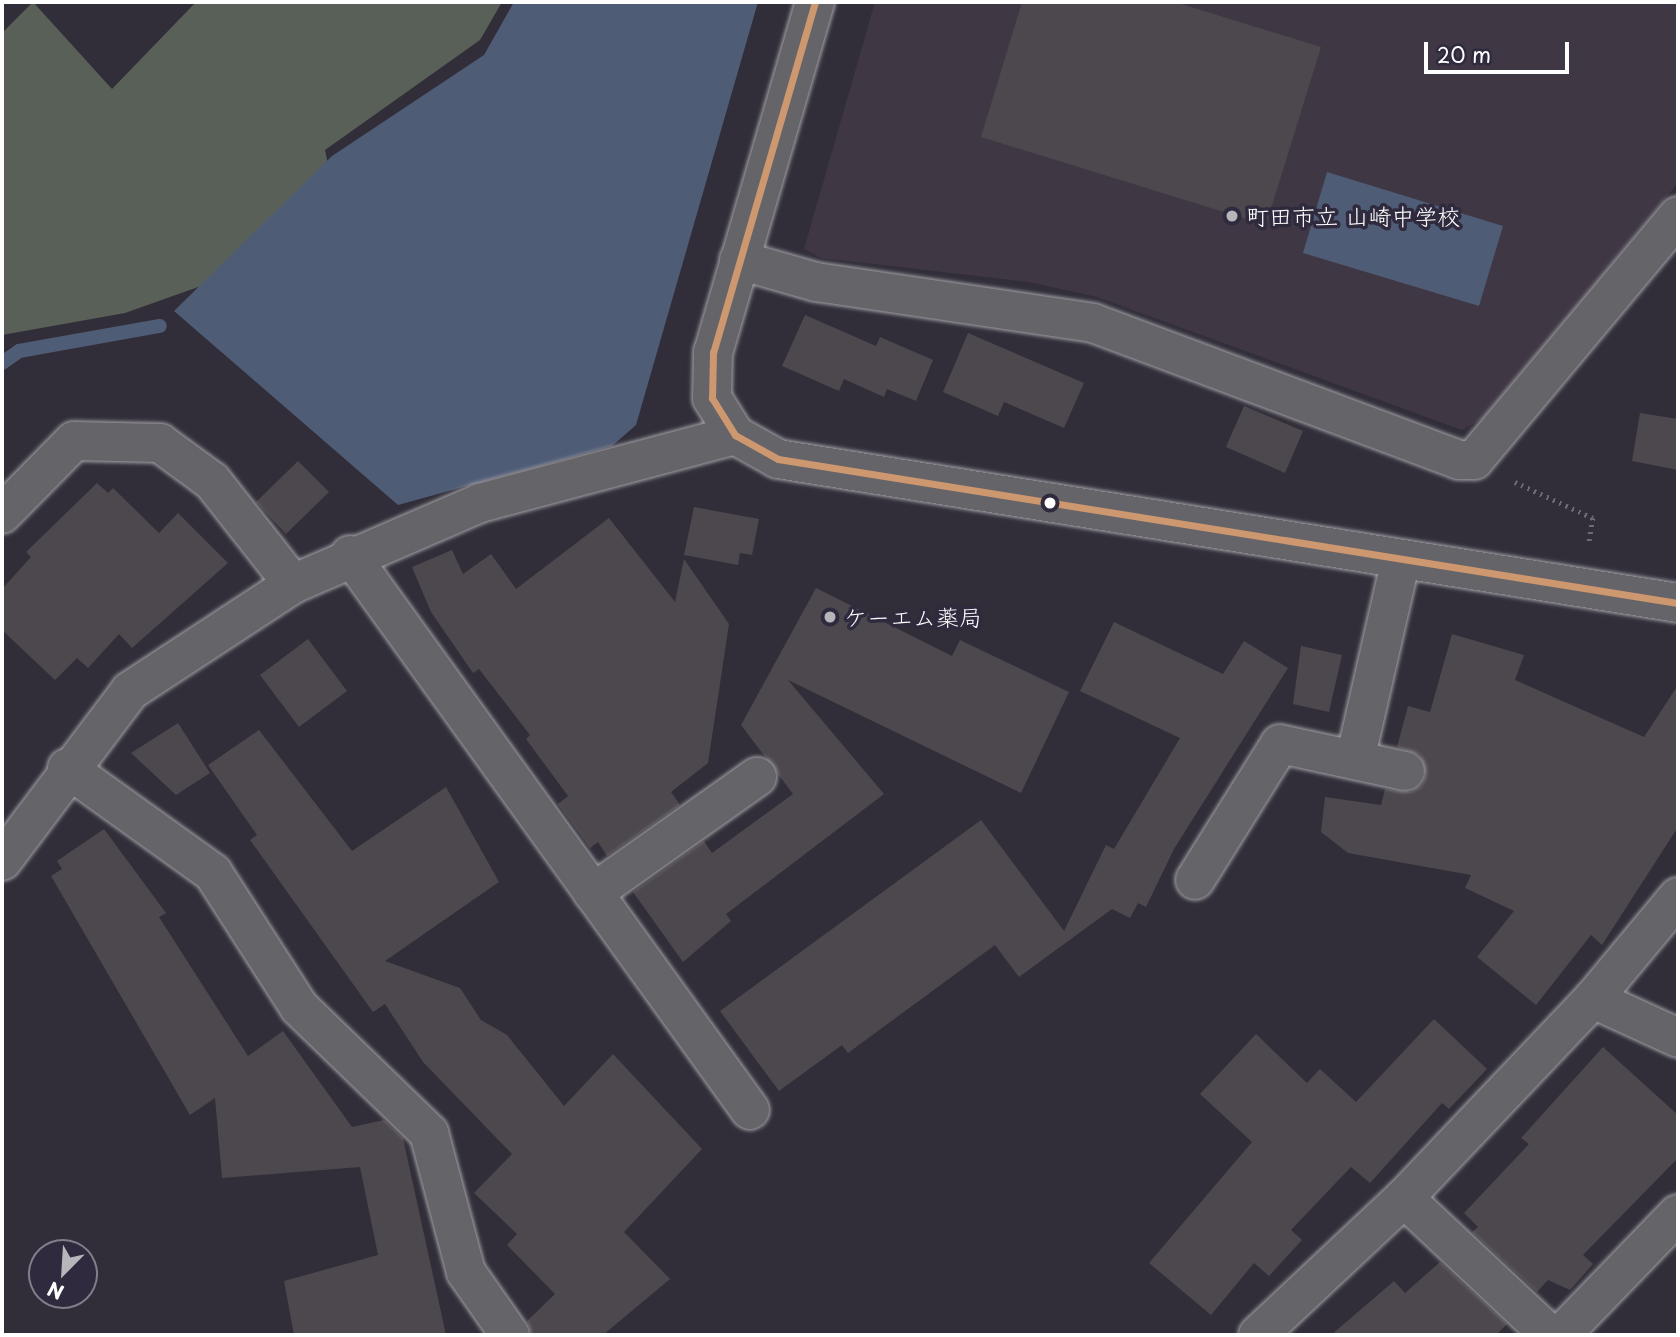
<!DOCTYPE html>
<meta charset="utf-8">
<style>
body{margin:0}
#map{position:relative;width:1680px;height:1337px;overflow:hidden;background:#312e39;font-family:"Playpen Sans","Klee One",sans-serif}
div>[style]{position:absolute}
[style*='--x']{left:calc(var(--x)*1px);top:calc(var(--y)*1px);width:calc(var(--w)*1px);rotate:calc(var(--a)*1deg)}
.built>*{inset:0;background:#3f3743}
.green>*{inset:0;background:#586057}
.water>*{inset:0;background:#4f5c76}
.stream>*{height:14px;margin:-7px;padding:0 7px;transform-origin:7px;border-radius:7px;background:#4f5c76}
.building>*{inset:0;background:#4d484d}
.path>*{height:4.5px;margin-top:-2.25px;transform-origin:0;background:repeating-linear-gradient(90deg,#6d6b71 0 2px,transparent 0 7px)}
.roads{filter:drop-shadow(0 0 2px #a2a1a6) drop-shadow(0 0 2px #a2a1a6)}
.street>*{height:38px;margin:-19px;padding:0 19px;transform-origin:19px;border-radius:19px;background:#656469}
.secondary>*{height:38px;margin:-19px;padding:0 19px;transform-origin:19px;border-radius:19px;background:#656469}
.bus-1>*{height:7px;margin:-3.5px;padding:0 3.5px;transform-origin:3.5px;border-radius:3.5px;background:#cd976f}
.dots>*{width:19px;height:19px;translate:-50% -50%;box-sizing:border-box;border:4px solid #2f2a3d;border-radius:50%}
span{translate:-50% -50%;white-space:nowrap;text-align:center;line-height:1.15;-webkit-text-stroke:7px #2f2a3d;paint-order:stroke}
.poi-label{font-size:23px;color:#fff}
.left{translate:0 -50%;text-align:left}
.frame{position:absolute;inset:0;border:4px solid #fff;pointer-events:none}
.north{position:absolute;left:28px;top:1239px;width:70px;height:70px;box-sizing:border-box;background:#2f2a3d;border:2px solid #827f8b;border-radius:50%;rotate:204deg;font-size:19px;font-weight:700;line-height:28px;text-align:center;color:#fff}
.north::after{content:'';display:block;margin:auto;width:24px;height:32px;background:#b7b6ba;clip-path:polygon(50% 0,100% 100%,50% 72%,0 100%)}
.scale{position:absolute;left:1424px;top:42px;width:145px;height:32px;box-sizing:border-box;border:4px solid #fff;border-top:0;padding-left:9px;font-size:21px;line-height:24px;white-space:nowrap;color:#fff;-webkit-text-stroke:5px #2f2a3d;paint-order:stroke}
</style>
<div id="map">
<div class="built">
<i style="clip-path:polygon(875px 2px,1678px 2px,1678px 183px,1482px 419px,1462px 430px,1097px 297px,1029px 282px,822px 258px,804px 249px)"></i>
</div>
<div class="green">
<i style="clip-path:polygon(33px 2px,112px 89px,196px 2px,502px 2px,480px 40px,325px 150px,342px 236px,125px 313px,2px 335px,2px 33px)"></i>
</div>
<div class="water">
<i style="clip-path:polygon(514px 2px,758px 2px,636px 425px,612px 446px,398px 505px,174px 311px,332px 156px,484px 55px)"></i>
<i style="clip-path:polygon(1327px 172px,1503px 226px,1479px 306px,1303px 253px)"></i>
</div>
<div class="stream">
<i style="--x:2;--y:363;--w:21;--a:-35"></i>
<i style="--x:19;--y:351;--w:143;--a:-10.1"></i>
</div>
<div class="building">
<i style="clip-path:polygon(1022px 2px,1175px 2px,1321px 47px,1266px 225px,981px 137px)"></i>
<i style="clip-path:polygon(805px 315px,876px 346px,880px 337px,933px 360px,916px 401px,887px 389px,884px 397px,844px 379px,839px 391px,782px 366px)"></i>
<i style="clip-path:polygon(968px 333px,1084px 383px,1064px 428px,1004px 402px,998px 416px,943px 392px)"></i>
<i style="clip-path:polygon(1244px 406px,1303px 431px,1285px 473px,1226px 447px)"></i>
<i style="clip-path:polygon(1640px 413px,1678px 419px,1678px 470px,1632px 461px)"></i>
<i style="clip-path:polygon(298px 461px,329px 492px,286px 534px,256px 502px)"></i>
<i style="clip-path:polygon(97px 483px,108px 493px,113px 488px,159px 533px,178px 513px,228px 563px,132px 648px,119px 634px,88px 668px,77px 658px,55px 680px,2px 630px,2px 589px,31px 557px,26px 552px)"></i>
<i style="clip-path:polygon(694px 507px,759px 519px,752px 555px,740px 553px,738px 565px,684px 555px)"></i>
<i style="clip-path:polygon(609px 518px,675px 602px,684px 559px,729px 624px,708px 763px,671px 792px,680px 805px,607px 856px,598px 842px,590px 848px,558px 804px,568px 796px,526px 739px,530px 735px,479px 669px,473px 673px,431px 612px,412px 567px,452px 550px,463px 574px,491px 554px,516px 589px)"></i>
<i style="clip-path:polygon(816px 588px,952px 656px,960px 640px,1069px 692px,1021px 793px,788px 680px,884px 794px,726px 914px,731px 921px,683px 962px,633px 892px,704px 841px,712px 853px,793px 794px,741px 725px)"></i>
<i style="clip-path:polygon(1114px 622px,1223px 674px,1244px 641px,1288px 668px,1174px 849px,1146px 907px,1138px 903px,1130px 918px,1112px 909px,1019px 977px,995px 945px,848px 1053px,842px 1045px,779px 1091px,720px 1011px,981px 820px,1064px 931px,1106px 845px,1114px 849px,1180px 738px,1080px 691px)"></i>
<i style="clip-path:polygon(1452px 634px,1524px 655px,1515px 680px,1644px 737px,1678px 685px,1678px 827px,1602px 945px,1591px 935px,1536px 1005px,1477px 957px,1514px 911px,1465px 888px,1471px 875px,1348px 853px,1321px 832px,1325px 797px,1381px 805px,1385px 789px,1411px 792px,1422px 785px,1426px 775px,1420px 755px,1397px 747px,1408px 706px,1430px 712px)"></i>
<i style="clip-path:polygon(308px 639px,347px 691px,299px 727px,260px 675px)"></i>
<i style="clip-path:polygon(1301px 646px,1342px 655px,1329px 712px,1293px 704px)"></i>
<i style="clip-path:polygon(178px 723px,210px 773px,176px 795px,131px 753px)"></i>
<i style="clip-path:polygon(259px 730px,352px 851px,446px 787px,499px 882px,385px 961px,460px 988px,481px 1020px,507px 1035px,564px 1106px,613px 1054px,702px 1149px,624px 1232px,670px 1279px,603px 1335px,532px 1335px,527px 1321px,555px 1294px,507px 1245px,517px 1234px,474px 1193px,512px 1154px,423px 1062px,385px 1004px,373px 1012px,250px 840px,257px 835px,208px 765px)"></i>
<i style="clip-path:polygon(104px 829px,166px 913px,159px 917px,248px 1056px,283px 1031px,352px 1127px,384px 1120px,403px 1138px,446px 1335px,294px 1335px,284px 1281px,378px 1255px,360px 1167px,222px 1178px,215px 1098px,190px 1115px,51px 876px,62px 869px,57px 861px)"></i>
<i style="clip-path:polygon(1434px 1019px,1487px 1069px,1449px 1109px,1442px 1103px,1370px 1183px,1351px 1167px,1291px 1230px,1302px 1240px,1269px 1276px,1254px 1263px,1211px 1315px,1149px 1263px,1252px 1142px,1200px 1094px,1256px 1034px,1307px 1083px,1320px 1069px,1356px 1102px)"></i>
<i style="clip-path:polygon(1603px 1047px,1678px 1115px,1678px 1158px,1583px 1255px,1593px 1264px,1570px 1290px,1548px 1280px,1537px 1292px,1472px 1232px,1478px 1227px,1464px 1213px,1529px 1144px,1521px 1138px)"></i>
<i style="clip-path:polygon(1440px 1262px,1507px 1324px,1496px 1335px,1331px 1335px,1394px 1281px,1405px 1293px)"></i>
</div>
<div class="path">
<i style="--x:1515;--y:482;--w:86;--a:24.8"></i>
<i style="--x:1593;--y:518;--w:25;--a:99"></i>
</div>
<div class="roads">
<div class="street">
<i style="--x:739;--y:260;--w:80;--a:15.9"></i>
<i style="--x:816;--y:282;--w:280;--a:8.4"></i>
<i style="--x:1093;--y:323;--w:391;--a:20.5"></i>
<i style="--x:1459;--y:460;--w:15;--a:0"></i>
<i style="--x:1474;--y:460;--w:318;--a:-50.1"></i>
<i style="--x:2;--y:514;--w:103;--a:-45.4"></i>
<i style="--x:74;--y:441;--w:86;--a:1.3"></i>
<i style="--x:160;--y:443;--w:64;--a:36.2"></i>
<i style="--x:212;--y:481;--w:131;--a:51.8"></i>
<i style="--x:350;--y:555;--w:684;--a:54.22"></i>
<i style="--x:1355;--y:760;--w:206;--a:-77.1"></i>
<i style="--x:67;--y:768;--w:180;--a:35.7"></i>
<i style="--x:213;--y:873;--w:159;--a:57.3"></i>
<i style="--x:299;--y:1007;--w:181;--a:44.1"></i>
<i style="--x:429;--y:1133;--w:144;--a:75.1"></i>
<i style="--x:466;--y:1272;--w:77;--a:55.1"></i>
<i style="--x:2;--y:861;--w:213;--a:-53"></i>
<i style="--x:130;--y:691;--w:195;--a:-33.3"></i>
<i style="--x:293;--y:584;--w:204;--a:-23.4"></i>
<i style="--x:480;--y:503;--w:264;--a:-14.9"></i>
<i style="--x:1195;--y:880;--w:160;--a:-58"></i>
<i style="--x:1280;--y:744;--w:128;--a:12.2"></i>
<i style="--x:593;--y:893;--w:201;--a:-35.3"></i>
<i style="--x:1593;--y:999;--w:94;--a:24.6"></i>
<i style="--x:1404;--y:1198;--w:200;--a:43.2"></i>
<i style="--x:1258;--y:1335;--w:200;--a:-43.2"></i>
<i style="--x:1404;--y:1198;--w:274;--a:-46.5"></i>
<i style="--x:1593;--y:999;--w:133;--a:-50.2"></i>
<i style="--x:1561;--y:1335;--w:168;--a:-46"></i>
</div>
<div class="secondary">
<i style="--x:815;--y:2;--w:365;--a:106.2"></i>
<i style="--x:713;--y:352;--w:46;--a:91.2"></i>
<i style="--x:712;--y:398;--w:44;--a:58.1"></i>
<i style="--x:735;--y:435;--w:49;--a:29.2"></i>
<i style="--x:778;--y:459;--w:911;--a:9.09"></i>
</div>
</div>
<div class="bus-1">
<i style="--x:815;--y:2;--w:365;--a:106.2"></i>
<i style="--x:713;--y:352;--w:46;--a:91.2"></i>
<i style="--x:712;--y:398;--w:44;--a:58.1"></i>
<i style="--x:735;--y:435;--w:49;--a:29.2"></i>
<i style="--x:778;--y:459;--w:911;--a:9.09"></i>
</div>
<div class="dots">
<i style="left:1232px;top:216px;background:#b7b6ba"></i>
<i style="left:1050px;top:503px;background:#fff"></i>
<i style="left:830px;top:617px;background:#b7b6ba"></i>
</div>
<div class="poi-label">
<span class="left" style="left:1246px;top:216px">町田市立 山崎中学校</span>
<span class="left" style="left:844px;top:617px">ケーエム薬局</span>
</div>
<div class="frame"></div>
<div class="north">N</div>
<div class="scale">20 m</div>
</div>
